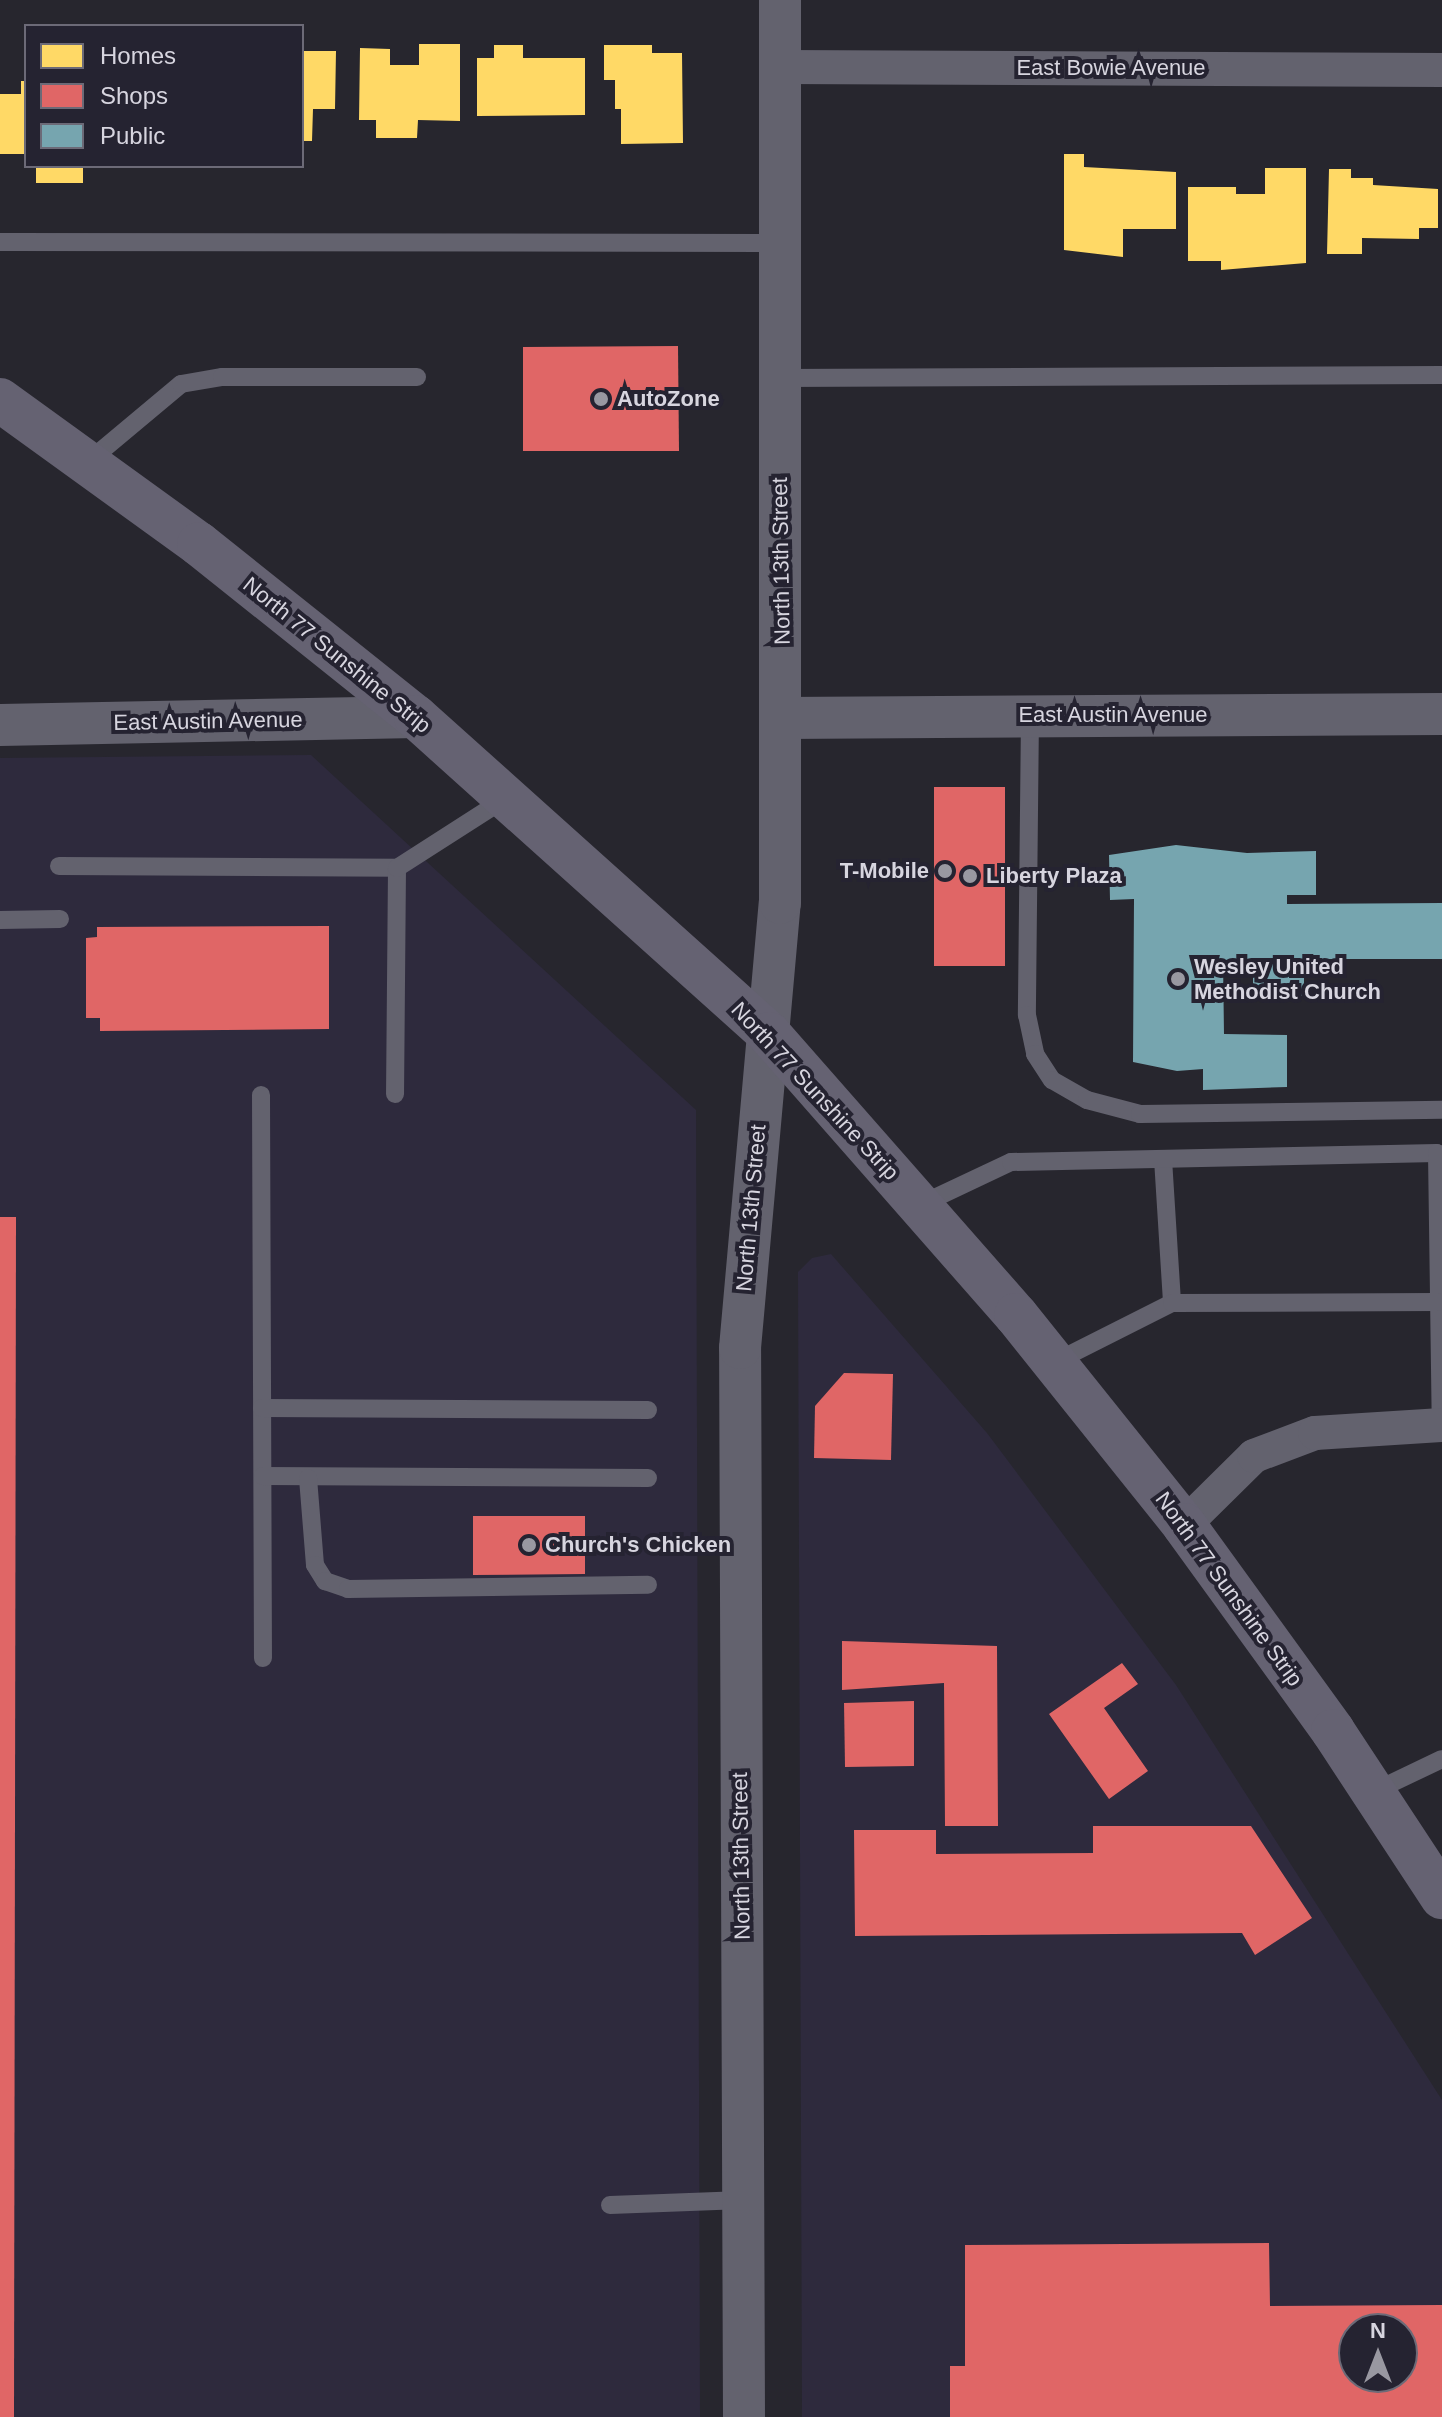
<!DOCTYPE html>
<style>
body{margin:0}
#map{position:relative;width:1442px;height:2417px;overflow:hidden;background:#27262e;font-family:Arial,sans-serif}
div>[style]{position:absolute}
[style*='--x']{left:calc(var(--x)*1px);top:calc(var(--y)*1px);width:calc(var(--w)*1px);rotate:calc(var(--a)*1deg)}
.built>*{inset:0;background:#2e2a3d}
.homes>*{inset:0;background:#ffd966}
.shops>*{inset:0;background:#e06666}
.public>*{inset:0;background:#76a5af}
.service>*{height:18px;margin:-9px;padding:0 9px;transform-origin:9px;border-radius:9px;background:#63626e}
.minor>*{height:34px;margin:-17px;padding:0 17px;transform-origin:17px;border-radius:17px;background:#63626e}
.tertiary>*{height:42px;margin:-21px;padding:0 21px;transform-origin:21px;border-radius:21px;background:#63626e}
.primary>*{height:44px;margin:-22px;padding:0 22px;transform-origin:22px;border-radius:22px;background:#656272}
.dots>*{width:22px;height:22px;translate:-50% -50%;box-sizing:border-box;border:4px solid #252331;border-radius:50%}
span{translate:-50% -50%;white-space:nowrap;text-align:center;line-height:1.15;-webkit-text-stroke:8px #252331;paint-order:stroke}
.street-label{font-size:22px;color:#d7d5df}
.poi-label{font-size:22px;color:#d7d5df;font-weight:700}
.left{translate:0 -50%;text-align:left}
.right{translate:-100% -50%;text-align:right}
.legend{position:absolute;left:24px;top:24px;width:280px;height:144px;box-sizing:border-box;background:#252331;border:2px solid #6c6a77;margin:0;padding:10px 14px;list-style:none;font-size:24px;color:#d7d5df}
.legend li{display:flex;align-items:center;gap:16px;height:40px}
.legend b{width:40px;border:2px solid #6c6a77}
.north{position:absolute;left:1338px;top:2313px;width:80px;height:80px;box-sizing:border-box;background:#252331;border:2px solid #6c6a77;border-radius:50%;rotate:0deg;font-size:22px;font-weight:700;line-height:32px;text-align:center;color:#d7d5df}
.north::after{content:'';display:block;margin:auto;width:28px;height:36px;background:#9998a1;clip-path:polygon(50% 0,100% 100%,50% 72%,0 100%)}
</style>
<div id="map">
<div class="built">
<i style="clip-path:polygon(311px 755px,696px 1110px,700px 2417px,0 2417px,0 758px)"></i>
<i style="clip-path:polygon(evenodd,831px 1254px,987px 1433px,1176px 1685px,1442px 2100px,1442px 2417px,802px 2417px,798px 1272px,812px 1258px,831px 1254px,1354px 2329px,1402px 2329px,1402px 2377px,1354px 2377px,1354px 2329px)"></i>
</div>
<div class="homes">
<i style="clip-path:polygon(419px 44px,460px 44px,460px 121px,418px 120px,417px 138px,376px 138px,376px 120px,359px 120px,360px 48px,390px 49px,390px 65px,419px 65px)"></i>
<i style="clip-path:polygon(494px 45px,523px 45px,523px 58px,585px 58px,585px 115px,477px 116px,477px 58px,494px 58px)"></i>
<i style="clip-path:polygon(604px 45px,652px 45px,652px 53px,682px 53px,683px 143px,621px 144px,621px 109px,615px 109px,615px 80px,604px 80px)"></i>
<i style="clip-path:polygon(302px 51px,336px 51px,335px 109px,313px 109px,312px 141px,302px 141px)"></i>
<i style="clip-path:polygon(21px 81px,26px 81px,26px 154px,0 154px,0 94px,21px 94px)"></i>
<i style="clip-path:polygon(1064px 154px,1084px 154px,1084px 167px,1176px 172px,1176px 229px,1123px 229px,1123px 257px,1064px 250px)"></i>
<i style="clip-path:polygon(36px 166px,83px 166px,83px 183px,36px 183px)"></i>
<i style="clip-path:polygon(1265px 168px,1306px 168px,1306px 263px,1221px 270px,1221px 261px,1188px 261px,1188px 187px,1236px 187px,1236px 194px,1265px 194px)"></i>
<i style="clip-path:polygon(1329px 169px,1351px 169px,1351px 178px,1373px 178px,1373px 185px,1438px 189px,1438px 228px,1419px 228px,1419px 239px,1362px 238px,1362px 254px,1327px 254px)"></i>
</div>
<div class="shops">
<i style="clip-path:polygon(678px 346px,679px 451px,523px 451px,523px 347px)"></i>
<i style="clip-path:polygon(934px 787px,1005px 787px,1005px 966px,934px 966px)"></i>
<i style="clip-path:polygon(329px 926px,329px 1029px,100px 1031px,100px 1018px,86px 1018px,86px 938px,97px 937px,97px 927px)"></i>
<i style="clip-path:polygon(0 1217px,16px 1217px,14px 2417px,0 2417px)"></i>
<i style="clip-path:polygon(844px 1373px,893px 1374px,891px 1460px,814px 1458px,815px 1406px)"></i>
<i style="clip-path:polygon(473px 1516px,585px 1516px,585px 1574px,473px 1575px)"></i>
<i style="clip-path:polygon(842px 1641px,997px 1646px,998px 1826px,945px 1826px,944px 1683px,842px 1690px)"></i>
<i style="clip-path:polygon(1122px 1663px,1138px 1684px,1104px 1708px,1148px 1771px,1109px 1799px,1049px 1714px)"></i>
<i style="clip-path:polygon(914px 1701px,914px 1766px,845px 1767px,844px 1703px)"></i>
<i style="clip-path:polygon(1093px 1826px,1251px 1826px,1312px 1918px,1255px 1955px,1242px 1933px,855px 1936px,854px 1830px,936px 1830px,936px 1854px,1093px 1853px)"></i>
<i style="clip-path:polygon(evenodd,1269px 2243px,1270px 2306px,1442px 2305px,1442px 2417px,950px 2417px,950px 2366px,965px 2366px,965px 2245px,1269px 2243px,1354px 2329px,1402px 2329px,1402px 2377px,1354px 2377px,1354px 2329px)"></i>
</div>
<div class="public">
<i style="clip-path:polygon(1176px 845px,1247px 853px,1316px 851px,1316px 895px,1287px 895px,1287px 904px,1442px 903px,1442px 959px,1304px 959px,1304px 996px,1253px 996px,1253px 961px,1223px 960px,1224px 1034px,1287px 1035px,1287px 1087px,1203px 1090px,1203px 1069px,1177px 1071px,1133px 1062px,1134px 899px,1110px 900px,1109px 855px)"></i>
</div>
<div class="service">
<i style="--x:0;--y:242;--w:779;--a:0.07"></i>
<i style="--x:781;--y:378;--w:661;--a:-0.26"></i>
<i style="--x:89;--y:461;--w:120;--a:-39.9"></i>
<i style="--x:181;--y:384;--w:42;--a:-9.7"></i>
<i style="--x:222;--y:377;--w:195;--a:0"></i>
<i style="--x:1030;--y:715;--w:300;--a:90.6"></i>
<i style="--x:1027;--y:1015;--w:40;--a:78"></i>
<i style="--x:1035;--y:1054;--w:31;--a:57"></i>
<i style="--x:1052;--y:1080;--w:40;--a:29.7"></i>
<i style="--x:1087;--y:1100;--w:55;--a:14.8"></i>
<i style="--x:1140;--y:1114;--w:302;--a:-0.8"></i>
<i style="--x:59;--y:866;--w:338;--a:0.3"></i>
<i style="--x:397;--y:868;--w:226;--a:90.5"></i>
<i style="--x:397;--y:868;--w:130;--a:-32.7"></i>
<i style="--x:0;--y:920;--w:60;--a:-1"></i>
<i style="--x:261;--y:1095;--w:563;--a:89.8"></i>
<i style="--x:1163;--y:1159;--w:144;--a:86.4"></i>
<i style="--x:922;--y:1204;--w:98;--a:-25.3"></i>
<i style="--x:1011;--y:1162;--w:426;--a:-1.2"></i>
<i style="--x:1437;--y:1153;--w:272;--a:89.2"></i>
<i style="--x:1055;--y:1362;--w:131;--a:-26.8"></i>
<i style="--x:1172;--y:1303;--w:265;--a:-0.2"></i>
<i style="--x:262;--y:1408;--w:386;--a:0.3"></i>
<i style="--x:263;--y:1476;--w:385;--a:0.3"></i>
<i style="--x:308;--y:1478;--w:87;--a:85.4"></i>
<i style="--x:315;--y:1565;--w:19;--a:58"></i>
<i style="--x:325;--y:1581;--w:24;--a:19"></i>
<i style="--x:348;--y:1589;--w:300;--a:-0.8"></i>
<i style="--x:1373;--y:1792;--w:76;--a:-25.6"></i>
<i style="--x:610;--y:2205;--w:133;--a:-2.2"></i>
</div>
<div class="minor">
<i style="--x:780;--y:67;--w:662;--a:0.26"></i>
<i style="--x:1184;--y:1525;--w:98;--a:-44.6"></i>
<i style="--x:1254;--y:1456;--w:65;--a:-20.7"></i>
<i style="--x:1315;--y:1433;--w:127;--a:-3.6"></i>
</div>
<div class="tertiary">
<i style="--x:783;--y:718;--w:659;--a:-0.35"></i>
<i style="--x:0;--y:725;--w:416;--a:-1.1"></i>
<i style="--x:744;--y:2417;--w:1069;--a:-90.21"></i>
<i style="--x:740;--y:1348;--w:447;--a:-84.9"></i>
<i style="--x:780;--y:903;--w:903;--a:-90"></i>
</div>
<div class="primary">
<i style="--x:0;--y:400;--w:246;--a:35.9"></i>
<i style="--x:199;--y:544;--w:278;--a:38.6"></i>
<i style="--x:416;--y:717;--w:474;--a:41.9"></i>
<i style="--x:769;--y:1034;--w:374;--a:48.7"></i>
<i style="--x:1016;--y:1315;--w:269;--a:51.3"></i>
<i style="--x:1184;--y:1525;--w:254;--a:54.1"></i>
<i style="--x:1333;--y:1731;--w:199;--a:56.7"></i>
</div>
<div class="dots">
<i style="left:601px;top:399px;background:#9998a1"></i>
<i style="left:945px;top:871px;background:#9998a1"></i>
<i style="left:970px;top:876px;background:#9998a1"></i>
<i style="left:1178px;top:979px;background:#9998a1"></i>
<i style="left:529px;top:1545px;background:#9998a1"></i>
</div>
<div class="street-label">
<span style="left:1111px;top:68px">East Bowie Avenue</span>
<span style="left:781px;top:561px;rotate:-91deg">North 13th Street</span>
<span style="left:337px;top:655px;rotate:39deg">North 77 Sunshine Strip</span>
<span style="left:1113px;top:715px">East Austin Avenue</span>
<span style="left:208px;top:721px;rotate:-1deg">East Austin Avenue</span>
<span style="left:815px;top:1091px;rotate:47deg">North 77 Sunshine Strip</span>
<span style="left:751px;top:1208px;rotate:-85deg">North 13th Street</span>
<span style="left:1229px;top:1589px;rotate:54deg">North 77 Sunshine Strip</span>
<span style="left:741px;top:1856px;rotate:-91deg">North 13th Street</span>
</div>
<div class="poi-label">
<span class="left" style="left:617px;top:399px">AutoZone</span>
<span class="right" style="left:929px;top:871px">T-Mobile</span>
<span class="left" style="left:986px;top:876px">Liberty Plaza</span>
<span class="left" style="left:1194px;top:979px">Wesley United<br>Methodist Church</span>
<span class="left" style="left:545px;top:1545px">Church's Chicken</span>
</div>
<ul class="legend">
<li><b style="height:22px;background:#ffd966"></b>Homes</li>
<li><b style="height:22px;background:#e06666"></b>Shops</li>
<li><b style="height:22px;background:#76a5af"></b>Public</li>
</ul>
<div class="north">N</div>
</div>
